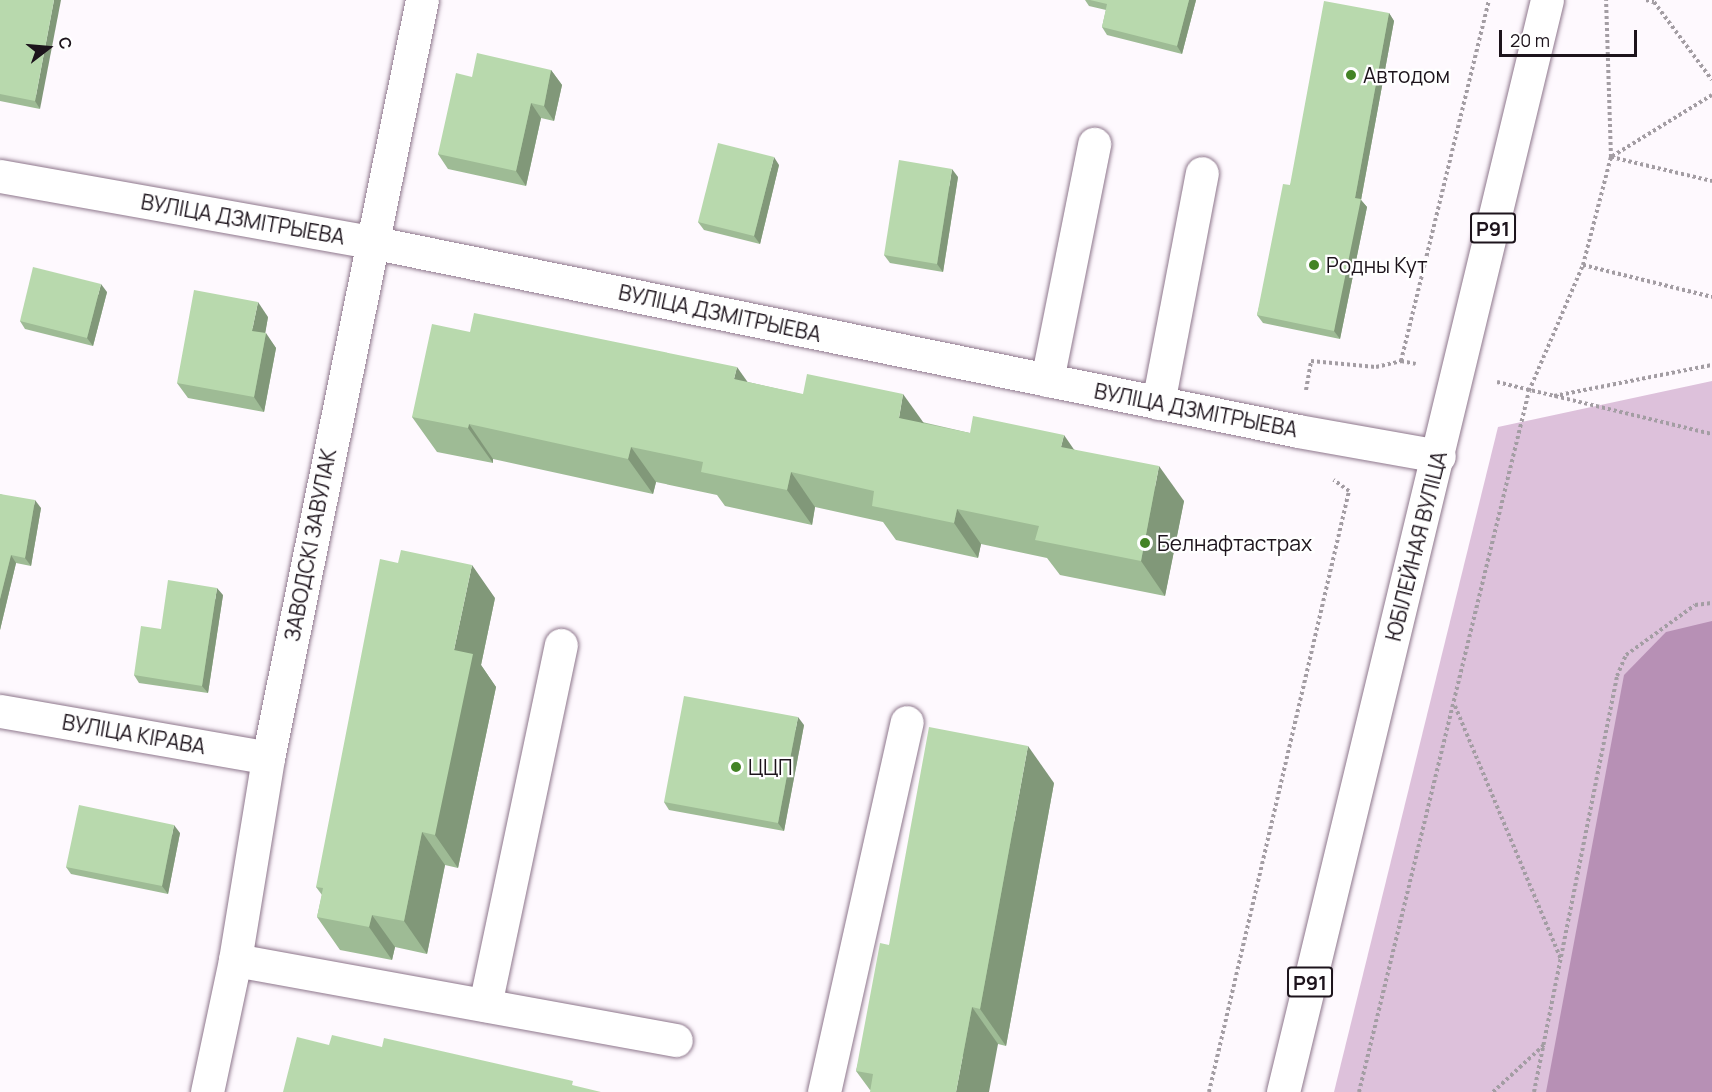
<!DOCTYPE html>
<meta charset="utf-8">
<style>
body{margin:0}
#map{position:relative;width:1712px;height:1092px;overflow:hidden;background:#fef9fe;font-family:Manrope,sans-serif}
div>[style]{position:absolute}
[style*='--x']{left:calc(var(--x)*1px);top:calc(var(--y)*1px);width:calc(var(--w)*1px);rotate:calc(var(--a)*1deg)}
.green>*{inset:0;background:#ddc1db}
.water>*{inset:0;background:#b790b5}
.path>*{height:4px;margin-top:-2px;transform-origin:0;background:repeating-linear-gradient(90deg,#a39da3 0 3px,transparent 0 6px)}
.roads{filter:drop-shadow(0 0 2px #8e778c) drop-shadow(0 0 2px #8e778c)}
.minor>*{height:33px;margin:-16.5px;padding:0 16.5px;transform-origin:16.5px;border-radius:16.5px;background:#fff}
.major>*{height:33px;margin:-16.5px;padding:0 16.5px;transform-origin:16.5px;border-radius:16.5px;background:#fff}
.wall>*{inset:0;background:#9ebb95}
.shaded-wall>*{inset:0;background:#819879}
.building>*{inset:0;background:#b8d9ad}
.dots>*{width:16px;height:16px;translate:-50% -50%;box-sizing:border-box;border:3px solid #fff;border-radius:50%}
span{translate:-50% -50%;white-space:nowrap;text-align:center;line-height:1.15;-webkit-text-stroke:4.5px #fff;paint-order:stroke}
.shield-label span{padding:2px 4px;background:#fff;border:2px solid;border-radius:4px;-webkit-text-stroke-width:0}
.shield-label{font-size:20px;color:#1d141c;font-weight:700}
.poi-label{font-size:21px;color:#1d141c}
.left{translate:0 -50%;text-align:left}
.street-label{font-size:21px;color:#1d141c}
.north{position:absolute;left:18px;top:18px;width:60px;height:60px;-webkit-text-stroke:4px #fff;paint-order:stroke;rotate:74deg;font-size:16px;font-weight:700;line-height:24px;text-align:center;color:#1d141c}
.north::after{content:'';display:block;margin:auto;width:21px;height:27px;background:#1d141c;clip-path:polygon(50% 0,100% 100%,50% 72%,0 100%)}
.scale{position:absolute;left:1499px;top:30px;width:138px;height:27px;box-sizing:border-box;border:3px solid #1d141c;border-top:0;padding-left:8px;font-size:18px;line-height:21px;white-space:nowrap;color:#1d141c;-webkit-text-stroke:4px #fff;paint-order:stroke}
</style>
<div id="map">
<div class="green">
<i style="clip-path:polygon(1712px 381px,1712px 1092px,1334px 1092px,1498px 427px)"></i>
</div>
<div class="water">
<i style="clip-path:polygon(1712px 621px,1712px 1092px,1546px 1092px,1624px 675px,1666px 632px)"></i>
</div>
<div class="path">
<i style="--x:1646;--y:0;--w:8;--a:14"></i>
<i style="--x:1654;--y:2;--w:97;--a:53.4"></i>
<i style="--x:1712;--y:95;--w:119;--a:148.5"></i>
<i style="--x:1611;--y:157;--w:104;--a:13.4"></i>
<i style="--x:1583;--y:265;--w:133;--a:13.9"></i>
<i style="--x:1401;--y:361;--w:372;--a:-76.3"></i>
<i style="--x:1497;--y:382;--w:221;--a:13.6"></i>
<i style="--x:1306;--y:390;--w:29;--a:-80"></i>
<i style="--x:1311;--y:361;--w:65;--a:5.3"></i>
<i style="--x:1376;--y:367;--w:26;--a:-13"></i>
<i style="--x:1401;--y:361;--w:15;--a:11"></i>
<i style="--x:1554;--y:396;--w:161;--a:-11.1"></i>
<i style="--x:1455;--y:706;--w:274;--a:67.3"></i>
<i style="--x:1209;--y:1092;--w:617;--a:-76.89"></i>
<i style="--x:1349;--y:491;--w:19;--a:-144"></i>
<i style="--x:1359;--y:1092;--w:721;--a:-76.37"></i>
<i style="--x:1529;--y:391;--w:137;--a:-66.8"></i>
<i style="--x:1583;--y:265;--w:112;--a:-75.5"></i>
<i style="--x:1611;--y:157;--w:157;--a:-91.8"></i>
<i style="--x:1493;--y:1092;--w:71;--a:-42.7"></i>
<i style="--x:1534;--y:1092;--w:424;--a:-78.7"></i>
<i style="--x:1617;--y:676;--w:23;--a:-67"></i>
<i style="--x:1626;--y:655;--w:85;--a:-35.9"></i>
<i style="--x:1695;--y:605;--w:17;--a:-7"></i>
</div>
<div class="roads">
<div class="minor">
<i style="--x:0;--y:176;--w:377;--a:10.1"></i>
<i style="--x:371;--y:242;--w:946;--a:11.52"></i>
<i style="--x:1298;--y:431;--w:143;--a:10.1"></i>
<i style="--x:1047;--y:380;--w:241;--a:-78.7"></i>
<i style="--x:1158;--y:403;--w:234;--a:-79.2"></i>
<i style="--x:0;--y:711;--w:272;--a:9.9"></i>
<i style="--x:235;--y:960;--w:448;--a:10.3"></i>
<i style="--x:485;--y:1005;--w:368;--a:-78.1"></i>
<i style="--x:207;--y:1092;--w:135;--a:-78"></i>
<i style="--x:235;--y:960;--w:205;--a:-80.7"></i>
<i style="--x:268;--y:758;--w:773;--a:-78.52"></i>
<i style="--x:824;--y:1092;--w:379;--a:-77.4"></i>
</div>
<div class="major">
<i style="--x:1283;--y:1092;--w:1123;--a:-76.41"></i>
</div>
</div>
<div class="wall">
<i style="clip-path:polygon(0 0,40px 109px,0 101px)"></i>
<i style="clip-path:polygon(1085px 0,1196px 0,1182px 54px,1107px 35px,1102px 27px,1106px 10px,1089px 6px)"></i>
<i style="clip-path:polygon(1389px 13px,1394px 21px,1361px 200px,1367px 207px,1340px 339px,1263px 323px,1257px 315px,1290px 185px)"></i>
<i style="clip-path:polygon(551px 70px,562px 85px,554px 121px,541px 118px,526px 186px,448px 169px,438px 154px,472px 77px)"></i>
<i style="clip-path:polygon(779px 165px,760px 244px,704px 230px,698px 222px)"></i>
<i style="clip-path:polygon(958px 177px,943px 272px,890px 263px,884px 255px)"></i>
<i style="clip-path:polygon(107px 292px,93px 346px,25px 329px,20px 321px)"></i>
<i style="clip-path:polygon(268px 317px,265px 333px,276px 348px,264px 412px,188px 398px,177px 383px)"></i>
<i style="clip-path:polygon(470px 332px,748px 382px,970px 433px,1073px 449px,1184px 501px,1165px 596px,1060px 575px,1047px 558px,981px 544px,978px 558px,896px 540px,883px 522px,815px 507px,812px 525px,725px 506px,717px 495px,656px 482px,653px 494px,493px 459px,493px 463px,437px 452px,412px 417px)"></i>
<i style="clip-path:polygon(0 494px,41px 508px,31px 566px,16px 563px,0 630px)"></i>
<i style="clip-path:polygon(223px 595px,208px 693px,139px 683px,134px 675px,161px 629px)"></i>
<i style="clip-path:polygon(495px 598px,481px 665px,496px 687px,458px 868px,445px 865px,427px 954px,395px 947px,392px 960px,340px 950px,317px 917px,322px 895px,316px 887px)"></i>
<i style="clip-path:polygon(804px 725px,784px 831px,669px 810px,664px 802px)"></i>
<i style="clip-path:polygon(1054px 783px,1006px 1046px,998px 1044px,870px 1090px,856px 1071px,889px 945px)"></i>
<i style="clip-path:polygon(180px 833px,168px 894px,71px 874px,66px 867px)"></i>
</div>
<div class="shaded-wall">
<i style="clip-path:polygon(54px 0,61px 0,40px 109px,35px 101px)"></i>
<i style="clip-path:polygon(1189px 0,1196px 0,1182px 54px,1177px 46px)"></i>
<i style="clip-path:polygon(1389px 13px,1394px 21px,1361px 200px,1367px 207px,1340px 339px,1334px 331px,1355px 198px)"></i>
<i style="clip-path:polygon(551px 70px,562px 85px,554px 121px,544px 106px)"></i>
<i style="clip-path:polygon(531px 103px,541px 118px,526px 186px,516px 171px)"></i>
<i style="clip-path:polygon(774px 157px,779px 165px,760px 244px,754px 236px)"></i>
<i style="clip-path:polygon(952px 169px,958px 177px,943px 272px,937px 264px)"></i>
<i style="clip-path:polygon(101px 284px,107px 292px,93px 346px,87px 338px)"></i>
<i style="clip-path:polygon(258px 302px,268px 317px,263px 346px,252px 331px)"></i>
<i style="clip-path:polygon(266px 333px,276px 348px,264px 412px,254px 397px)"></i>
<i style="clip-path:polygon(737px 367px,761px 401px,734px 379px)"></i>
<i style="clip-path:polygon(903px 394px,928px 429px,899px 418px)"></i>
<i style="clip-path:polygon(469px 424px,493px 459px,493px 463px,468px 428px)"></i>
<i style="clip-path:polygon(1064px 435px,1088px 470px,1061px 447px)"></i>
<i style="clip-path:polygon(631px 447px,656px 482px,653px 494px,628px 459px)"></i>
<i style="clip-path:polygon(1159px 466px,1184px 501px,1165px 596px,1141px 561px)"></i>
<i style="clip-path:polygon(791px 472px,815px 507px,812px 525px,787px 490px)"></i>
<i style="clip-path:polygon(35px 500px,41px 508px,31px 566px,25px 558px)"></i>
<i style="clip-path:polygon(957px 509px,981px 544px,978px 558px,954px 523px)"></i>
<i style="clip-path:polygon(11px 555px,16px 563px,0 630px,0 599px)"></i>
<i style="clip-path:polygon(472px 565px,495px 598px,481px 665px,496px 687px,458px 868px,435px 835px,454px 650px)"></i>
<i style="clip-path:polygon(217px 588px,223px 595px,208px 693px,202px 686px)"></i>
<i style="clip-path:polygon(798px 717px,804px 725px,784px 831px,778px 823px)"></i>
<i style="clip-path:polygon(1028px 746px,1054px 783px,1006px 1046px,980px 1009px)"></i>
<i style="clip-path:polygon(174px 825px,180px 833px,168px 894px,162px 886px)"></i>
<i style="clip-path:polygon(422px 832px,445px 865px,427px 954px,404px 921px)"></i>
<i style="clip-path:polygon(372px 915px,395px 947px,392px 960px,369px 927px)"></i>
<i style="clip-path:polygon(972px 1007px,998px 1044px,989px 1092px,956px 1092px)"></i>
</div>
<div class="building">
<i style="clip-path:polygon(0 0,54px 0,35px 101px,0 94px)"></i>
<i style="clip-path:polygon(1090px 0,1189px 0,1177px 46px,1102px 27px,1107px 4px)"></i>
<i style="clip-path:polygon(1324px 1px,1389px 13px,1355px 198px,1361px 199px,1334px 331px,1257px 315px,1283px 184px,1290px 185px)"></i>
<i style="clip-path:polygon(477px 53px,551px 70px,544px 106px,531px 103px,516px 171px,438px 154px,456px 73px,472px 77px)"></i>
<i style="clip-path:polygon(718px 143px,774px 157px,754px 236px,698px 222px)"></i>
<i style="clip-path:polygon(899px 160px,952px 169px,937px 264px,884px 255px)"></i>
<i style="clip-path:polygon(33px 267px,101px 284px,87px 338px,20px 321px)"></i>
<i style="clip-path:polygon(194px 290px,258px 302px,252px 331px,266px 333px,254px 397px,177px 383px)"></i>
<i style="clip-path:polygon(474px 313px,737px 367px,734px 379px,803px 394px,807px 374px,903px 394px,899px 418px,970px 433px,973px 416px,1064px 435px,1061px 447px,1159px 466px,1141px 561px,1035px 540px,1039px 526px,957px 509px,954px 523px,872px 506px,874px 491px,791px 472px,787px 490px,701px 472px,703px 462px,631px 447px,628px 459px,469px 424px,468px 428px,412px 417px,432px 324px,470px 332px)"></i>
<i style="clip-path:polygon(0 494px,35px 500px,25px 558px,11px 555px,0 599px)"></i>
<i style="clip-path:polygon(401px 550px,472px 565px,454px 650px,473px 654px,435px 835px,422px 832px,404px 921px,372px 915px,369px 927px,317px 917px,323px 888px,316px 887px,380px 559px,398px 563px)"></i>
<i style="clip-path:polygon(168px 580px,217px 588px,202px 686px,134px 675px,141px 626px,161px 629px)"></i>
<i style="clip-path:polygon(684px 696px,798px 717px,778px 823px,664px 802px)"></i>
<i style="clip-path:polygon(929px 727px,1028px 746px,980px 1009px,972px 1007px,956px 1092px,870px 1092px,873px 1074px,856px 1071px,880px 943px,889px 945px)"></i>
<i style="clip-path:polygon(79px 805px,174px 825px,162px 886px,66px 867px)"></i>
<i style="clip-path:polygon(332px 1035px,382px 1047px,384px 1038px,573px 1081px,572px 1085px,601px 1092px,283px 1092px,297px 1037px,329px 1045px)"></i>
</div>
<div class="dots">
<i style="left:1351px;top:75px;background:#438325"></i>
<i style="left:1314px;top:265px;background:#438325"></i>
<i style="left:1145px;top:543px;background:#438325"></i>
<i style="left:736px;top:767px;background:#438325"></i>
</div>
<div class="shield-label">
<span style="left:1493px;top:228px">Р91</span>
<span style="left:1310px;top:982px">Р91</span>
</div>
<div class="poi-label">
<span class="left" style="left:1363px;top:75px">Автодом</span>
<span class="left" style="left:1326px;top:265px">Родны Кут</span>
<span class="left" style="left:1157px;top:543px">Белнафтастрах</span>
<span class="left" style="left:748px;top:767px">ЦЦП</span>
</div>
<div class="street-label">
<span style="left:243px;top:219px;rotate:10deg">ВУЛІЦА ДЗМІТРЫЕВА</span>
<span style="left:720px;top:313px;rotate:12deg">ВУЛІЦА ДЗМІТРЫЕВА</span>
<span style="left:1196px;top:410px;rotate:11deg">ВУЛІЦА ДЗМІТРЫЕВА</span>
<span style="left:310px;top:545px;rotate:-79deg">ЗАВОДСКІ ЗАВУЛАК</span>
<span style="left:1416px;top:546px;rotate:-76deg">ЮБІЛЕЙНАЯ ВУЛІЦА</span>
<span style="left:134px;top:734px;rotate:10deg">ВУЛІЦА КІРАВА</span>
</div>
<div class="north">С</div>
<div class="scale">20 m</div>
</div>
